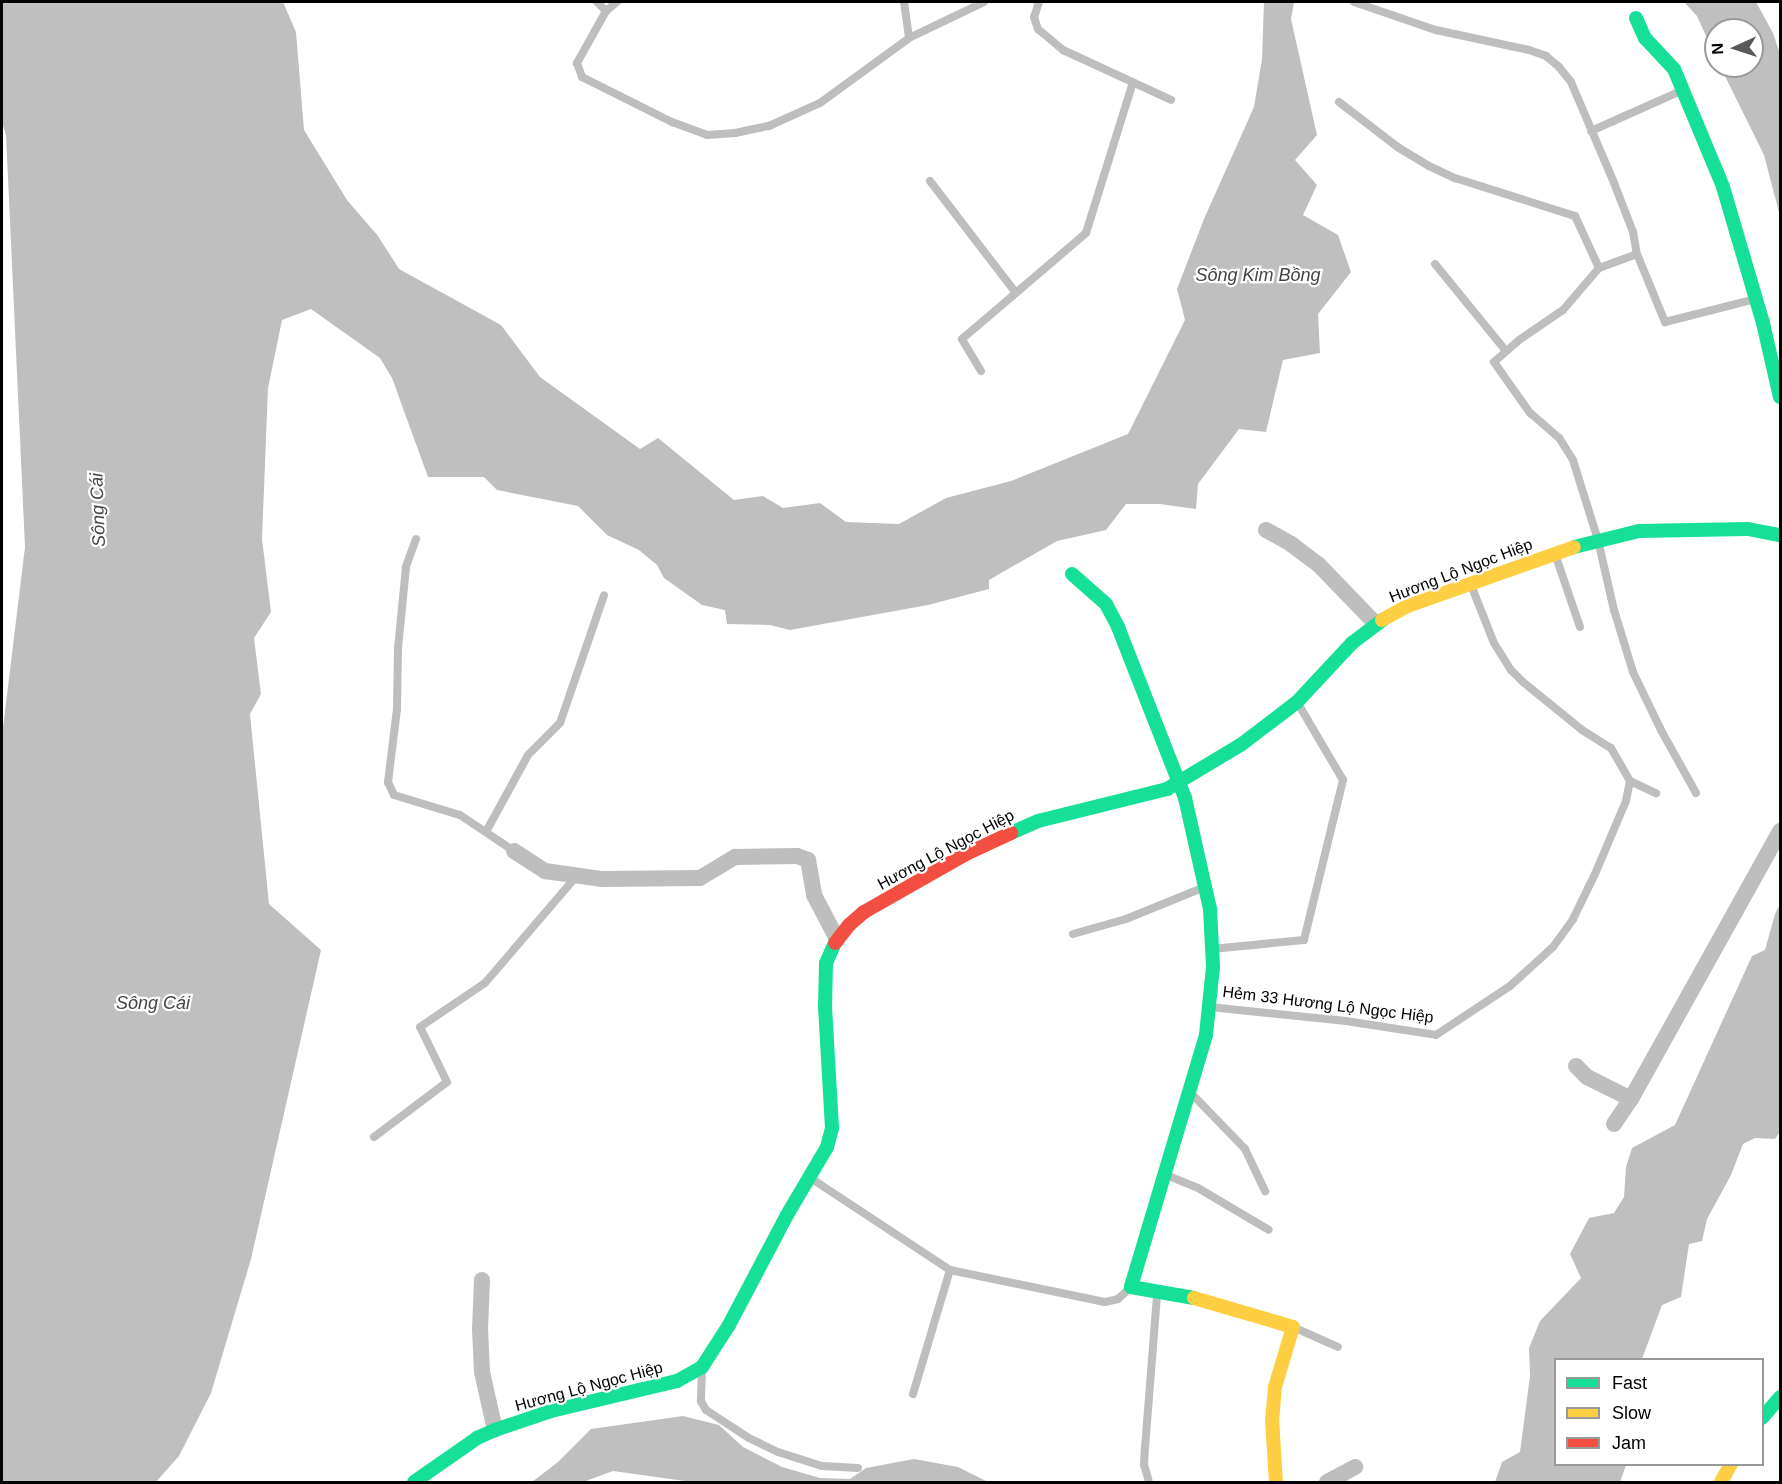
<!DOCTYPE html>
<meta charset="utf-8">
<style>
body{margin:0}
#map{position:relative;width:1782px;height:1484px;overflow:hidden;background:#fff;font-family:Arial,sans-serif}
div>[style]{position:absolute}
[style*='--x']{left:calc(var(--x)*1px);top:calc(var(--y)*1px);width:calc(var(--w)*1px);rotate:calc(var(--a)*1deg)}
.water>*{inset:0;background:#bfbfbf}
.lane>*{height:8px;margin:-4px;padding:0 4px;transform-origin:4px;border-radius:4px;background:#bebebe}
.street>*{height:16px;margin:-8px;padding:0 8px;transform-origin:8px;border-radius:8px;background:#bebebe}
.fast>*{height:14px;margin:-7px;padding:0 7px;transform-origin:7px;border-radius:7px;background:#16e098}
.slow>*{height:14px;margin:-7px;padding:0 7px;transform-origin:7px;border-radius:7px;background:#ffcf43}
.jam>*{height:14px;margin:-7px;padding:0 7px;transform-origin:7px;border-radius:7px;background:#f24e42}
span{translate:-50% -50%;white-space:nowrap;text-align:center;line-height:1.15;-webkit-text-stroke:4.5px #fff;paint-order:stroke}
.street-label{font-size:16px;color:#000}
.water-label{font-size:18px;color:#444;font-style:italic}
.frame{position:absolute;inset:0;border:3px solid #000;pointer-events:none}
.legend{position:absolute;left:1554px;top:1358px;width:210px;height:108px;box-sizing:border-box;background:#fff;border:2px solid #999;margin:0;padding:8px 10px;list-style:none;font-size:18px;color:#000}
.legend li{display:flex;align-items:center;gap:12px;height:30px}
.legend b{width:30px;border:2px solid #999}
.north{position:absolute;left:1704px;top:18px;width:60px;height:60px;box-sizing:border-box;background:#fff;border:2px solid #999;border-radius:50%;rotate:267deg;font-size:16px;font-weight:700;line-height:24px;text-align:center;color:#000}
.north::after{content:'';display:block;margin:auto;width:21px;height:27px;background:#595959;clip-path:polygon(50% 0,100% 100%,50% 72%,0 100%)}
</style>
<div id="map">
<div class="water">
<i style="clip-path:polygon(2px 2px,283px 2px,296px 32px,304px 130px,347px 200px,378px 236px,399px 269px,501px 325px,540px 377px,640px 449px,658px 438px,734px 500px,763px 496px,783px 508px,820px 503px,846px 522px,899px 524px,946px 498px,1011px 481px,1128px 434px,1185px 320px,1177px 289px,1204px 219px,1254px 107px,1262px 59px,1264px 2px,1294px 2px,1291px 19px,1317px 135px,1295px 160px,1317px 185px,1303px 215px,1338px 235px,1351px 272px,1318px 314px,1320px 353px,1283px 360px,1266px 432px,1239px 429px,1198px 484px,1196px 509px,1160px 504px,1126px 504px,1106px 530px,1057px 541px,989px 580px,989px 589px,928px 605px,790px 630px,770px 625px,727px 624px,725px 610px,702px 605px,664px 578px,657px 565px,639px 550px,607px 535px,578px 506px,497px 490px,484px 477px,428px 477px,392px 378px,380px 358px,311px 309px,282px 320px,268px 388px,262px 539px,271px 612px,254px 638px,261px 694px,250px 714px,269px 904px,321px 950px,251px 1259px,211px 1393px,179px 1456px,156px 1482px,2px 1482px,2px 736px,25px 547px,6px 135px,2px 122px)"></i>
<i style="clip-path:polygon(1684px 2px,1756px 2px,1773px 33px,1780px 54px,1780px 216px,1764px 155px,1720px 66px,1752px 66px,1752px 30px,1716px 30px,1716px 58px,1697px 16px)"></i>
<i style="clip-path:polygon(1780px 904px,1780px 1132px,1775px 1139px,1755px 1138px,1743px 1144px,1731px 1175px,1707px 1219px,1702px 1241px,1689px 1244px,1681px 1297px,1662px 1305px,1642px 1359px,1556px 1360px,1556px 1464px,1626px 1465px,1620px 1482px,1495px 1482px,1502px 1462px,1520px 1452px,1530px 1376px,1529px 1348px,1540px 1321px,1581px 1278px,1570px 1254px,1589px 1218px,1614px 1213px,1624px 1197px,1626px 1167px,1632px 1148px,1675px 1125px,1752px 956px,1765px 950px,1775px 914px)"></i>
<i style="clip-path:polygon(683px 1416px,719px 1425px,743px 1447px,782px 1467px,820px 1478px,850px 1479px,866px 1468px,914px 1459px,958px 1467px,988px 1482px,692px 1482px,613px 1471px,583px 1482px,532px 1482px,558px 1462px,591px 1429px)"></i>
</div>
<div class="lane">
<i style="--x:597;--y:2;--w:13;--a:45"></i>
<i style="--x:617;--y:2;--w:14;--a:141"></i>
<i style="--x:606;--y:11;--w:60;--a:119.1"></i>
<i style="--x:577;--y:63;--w:15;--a:70"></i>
<i style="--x:582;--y:77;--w:101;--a:26.6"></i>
<i style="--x:672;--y:122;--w:37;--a:20"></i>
<i style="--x:707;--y:135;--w:28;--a:-4"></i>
<i style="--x:735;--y:133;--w:35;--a:-12"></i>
<i style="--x:769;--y:126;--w:56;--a:-24.3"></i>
<i style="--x:820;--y:103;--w:110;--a:-36.1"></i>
<i style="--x:909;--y:38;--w:83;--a:-25.6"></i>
<i style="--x:904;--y:2;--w:36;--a:82"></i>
<i style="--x:1039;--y:2;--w:16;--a:108"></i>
<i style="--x:1034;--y:17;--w:13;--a:72"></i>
<i style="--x:1038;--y:29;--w:33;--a:40"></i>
<i style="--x:1063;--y:50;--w:119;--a:24.8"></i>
<i style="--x:1354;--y:2;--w:87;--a:18.9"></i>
<i style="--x:1436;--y:30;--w:95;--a:12.1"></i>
<i style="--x:1529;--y:50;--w:18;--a:19"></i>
<i style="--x:1546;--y:56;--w:17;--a:40"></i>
<i style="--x:1559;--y:67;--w:19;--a:51"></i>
<i style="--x:1571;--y:82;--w:110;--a:66.9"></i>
<i style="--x:1614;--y:183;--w:53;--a:68.8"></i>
<i style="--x:1633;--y:232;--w:22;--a:80"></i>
<i style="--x:1339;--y:102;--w:76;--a:37.5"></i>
<i style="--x:1399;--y:148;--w:35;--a:31"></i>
<i style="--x:1429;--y:166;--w:29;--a:25"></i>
<i style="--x:1455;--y:178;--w:126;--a:17.6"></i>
<i style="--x:1575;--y:216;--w:57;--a:65.2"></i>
<i style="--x:1591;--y:131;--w:98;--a:-24"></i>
<i style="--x:930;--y:181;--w:141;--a:52.5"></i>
<i style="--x:1435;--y:264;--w:112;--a:50.8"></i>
<i style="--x:981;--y:371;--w:37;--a:-121"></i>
<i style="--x:962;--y:339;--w:163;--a:-40.5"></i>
<i style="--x:1086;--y:233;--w:158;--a:-72.7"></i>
<i style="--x:416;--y:539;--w:30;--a:110"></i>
<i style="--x:406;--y:567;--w:82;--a:95.6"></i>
<i style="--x:398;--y:649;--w:60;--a:91"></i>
<i style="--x:397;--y:709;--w:74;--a:97"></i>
<i style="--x:388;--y:782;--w:14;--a:65"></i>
<i style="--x:394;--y:795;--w:69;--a:16.9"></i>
<i style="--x:460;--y:815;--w:65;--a:33.7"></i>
<i style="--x:1555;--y:554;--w:77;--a:71.1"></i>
<i style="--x:1471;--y:585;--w:62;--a:68.4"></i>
<i style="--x:1494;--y:643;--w:32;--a:58"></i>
<i style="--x:1511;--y:670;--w:17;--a:45"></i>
<i style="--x:1523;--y:682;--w:76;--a:39.1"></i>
<i style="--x:1582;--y:730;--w:34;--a:32"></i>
<i style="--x:1611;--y:748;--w:38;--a:60"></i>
<i style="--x:1630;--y:781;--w:29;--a:25"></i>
<i style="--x:1696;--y:793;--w:72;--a:-119.1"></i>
<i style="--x:1661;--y:730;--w:64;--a:-115.8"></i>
<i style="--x:1633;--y:672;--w:65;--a:-107"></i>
<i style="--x:1614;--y:610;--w:72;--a:-102.9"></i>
<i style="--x:1598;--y:540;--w:84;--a:-107.4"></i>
<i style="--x:1573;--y:460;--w:26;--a:-122"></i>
<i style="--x:1559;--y:438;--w:38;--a:-139"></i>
<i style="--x:1530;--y:413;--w:62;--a:-125.2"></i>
<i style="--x:1494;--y:362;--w:33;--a:-41"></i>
<i style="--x:1519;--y:340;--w:53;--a:-34.3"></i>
<i style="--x:1563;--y:310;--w:55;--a:-49.4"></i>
<i style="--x:1599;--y:268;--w:40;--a:-20.2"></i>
<i style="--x:1637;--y:254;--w:74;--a:67.6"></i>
<i style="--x:1665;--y:322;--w:93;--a:-14.3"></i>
<i style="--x:487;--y:830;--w:85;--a:-61.3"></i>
<i style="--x:528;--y:755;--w:45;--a:-45"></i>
<i style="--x:560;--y:723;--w:135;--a:-71"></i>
<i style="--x:1073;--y:934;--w:55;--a:-15.8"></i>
<i style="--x:1126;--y:919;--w:85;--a:-22.1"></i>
<i style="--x:1212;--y:949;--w:92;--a:-5.6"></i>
<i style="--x:1304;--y:940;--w:165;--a:-76.3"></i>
<i style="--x:1343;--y:780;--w:91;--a:-120.5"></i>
<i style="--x:1210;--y:1007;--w:137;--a:5.9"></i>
<i style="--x:1346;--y:1021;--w:91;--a:8.8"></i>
<i style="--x:1436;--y:1035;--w:89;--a:-33.5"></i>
<i style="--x:1510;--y:986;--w:58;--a:-42.2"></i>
<i style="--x:1553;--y:947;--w:34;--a:-54"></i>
<i style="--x:1573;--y:919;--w:50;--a:-63.9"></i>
<i style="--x:1595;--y:874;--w:79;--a:-67"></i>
<i style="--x:1626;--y:801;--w:20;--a:-79"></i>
<i style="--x:1190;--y:1092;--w:79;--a:46"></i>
<i style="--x:1245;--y:1149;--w:47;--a:64.5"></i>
<i style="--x:374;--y:1137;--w:91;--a:-37"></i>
<i style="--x:447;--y:1082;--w:61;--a:-116.1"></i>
<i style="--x:420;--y:1027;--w:78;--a:-34.1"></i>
<i style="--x:485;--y:983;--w:140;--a:-49.4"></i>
<i style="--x:1166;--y:1175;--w:35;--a:22"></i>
<i style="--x:1198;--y:1188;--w:82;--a:30.6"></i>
<i style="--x:809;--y:1177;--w:169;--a:33.4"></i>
<i style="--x:950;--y:1270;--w:158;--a:11.7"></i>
<i style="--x:1105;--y:1302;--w:13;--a:-13"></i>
<i style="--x:1118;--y:1299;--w:16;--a:-43"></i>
<i style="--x:1293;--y:1327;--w:49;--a:24"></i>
<i style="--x:702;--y:1370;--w:31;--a:92"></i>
<i style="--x:701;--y:1401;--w:10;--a:61"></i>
<i style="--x:706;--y:1410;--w:51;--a:33.1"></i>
<i style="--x:749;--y:1438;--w:32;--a:26"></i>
<i style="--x:778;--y:1452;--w:46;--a:17.7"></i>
<i style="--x:822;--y:1466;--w:36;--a:3"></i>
<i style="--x:913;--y:1394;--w:129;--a:-73.4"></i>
<i style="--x:1149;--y:1482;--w:18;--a:-106"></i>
<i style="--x:1144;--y:1465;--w:17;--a:-87"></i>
<i style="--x:1145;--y:1448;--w:154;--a:-85.5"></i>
</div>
<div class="street">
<i style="--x:1266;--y:530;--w:29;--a:29"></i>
<i style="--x:1291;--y:544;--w:34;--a:37"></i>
<i style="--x:1318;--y:564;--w:83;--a:46"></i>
<i style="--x:514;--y:851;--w:37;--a:33"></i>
<i style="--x:545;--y:871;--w:58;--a:8"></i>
<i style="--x:602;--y:879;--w:98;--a:-0.6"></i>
<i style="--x:700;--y:878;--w:41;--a:-31"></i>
<i style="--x:735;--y:857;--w:62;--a:-0.9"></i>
<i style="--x:797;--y:856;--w:12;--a:20"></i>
<i style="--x:808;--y:860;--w:36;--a:80"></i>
<i style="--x:814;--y:895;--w:50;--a:62.4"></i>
<i style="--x:1576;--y:1066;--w:16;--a:45"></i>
<i style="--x:1587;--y:1077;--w:49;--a:26.6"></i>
<i style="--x:1614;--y:1124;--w:30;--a:-56"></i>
<i style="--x:1631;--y:1099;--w:307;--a:-60.9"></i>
<i style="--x:482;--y:1280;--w:49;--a:92.3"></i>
<i style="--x:480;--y:1329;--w:43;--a:87.3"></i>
<i style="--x:482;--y:1372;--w:59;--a:77.4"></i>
<i style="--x:1327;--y:1482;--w:32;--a:-28"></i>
</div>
<div class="fast">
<i style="--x:1636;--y:18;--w:22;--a:66"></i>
<i style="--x:1645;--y:38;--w:42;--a:46.9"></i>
<i style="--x:1674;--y:69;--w:128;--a:67.4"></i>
<i style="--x:1723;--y:187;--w:142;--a:73.6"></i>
<i style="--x:1763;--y:323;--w:76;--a:77.1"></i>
<i style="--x:1574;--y:547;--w:67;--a:-13.8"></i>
<i style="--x:1639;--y:531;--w:109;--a:-1.1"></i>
<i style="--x:1748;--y:529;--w:33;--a:11"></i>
<i style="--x:1072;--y:574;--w:45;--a:41.4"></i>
<i style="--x:1106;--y:604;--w:26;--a:62"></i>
<i style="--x:1118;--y:627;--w:184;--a:68.6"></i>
<i style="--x:1185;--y:798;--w:114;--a:77.3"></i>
<i style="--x:1210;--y:909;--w:58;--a:87"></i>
<i style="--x:1213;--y:967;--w:68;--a:95.9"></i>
<i style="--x:1206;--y:1035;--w:263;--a:106.6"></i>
<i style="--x:1131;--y:1287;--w:64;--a:9.9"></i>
<i style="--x:1011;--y:833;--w:30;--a:-24"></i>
<i style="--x:1038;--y:821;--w:133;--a:-13.9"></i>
<i style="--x:1167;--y:789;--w:87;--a:-31"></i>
<i style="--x:1242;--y:744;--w:69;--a:-37.4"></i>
<i style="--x:1297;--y:702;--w:81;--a:-47"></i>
<i style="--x:1352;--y:643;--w:38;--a:-37"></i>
<i style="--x:1762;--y:1418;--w:28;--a:-49"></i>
<i style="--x:414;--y:1482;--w:77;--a:-34.9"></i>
<i style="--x:477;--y:1438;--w:20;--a:-24"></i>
<i style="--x:495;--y:1430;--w:59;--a:-18.7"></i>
<i style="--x:551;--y:1411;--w:130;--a:-13.4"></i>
<i style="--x:677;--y:1381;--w:29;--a:-29"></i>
<i style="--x:702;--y:1367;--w:50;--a:-57.3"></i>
<i style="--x:729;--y:1325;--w:124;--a:-62.2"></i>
<i style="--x:787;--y:1215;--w:79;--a:-59.5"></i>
<i style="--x:827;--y:1147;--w:20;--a:-75"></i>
<i style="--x:832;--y:1128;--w:120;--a:-93.3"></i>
<i style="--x:825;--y:1008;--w:45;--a:-88.7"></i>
<i style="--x:826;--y:963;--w:22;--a:-66"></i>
</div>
<div class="slow">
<i style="--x:1382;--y:620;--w:26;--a:-29"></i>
<i style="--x:1405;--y:607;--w:179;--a:-19.5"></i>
<i style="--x:1194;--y:1298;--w:103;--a:16.3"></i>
<i style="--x:1293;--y:1327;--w:63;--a:106.7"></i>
<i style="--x:1275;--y:1387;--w:32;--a:95"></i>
<i style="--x:1272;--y:1419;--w:63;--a:86.4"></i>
<i style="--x:1721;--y:1482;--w:21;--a:-61"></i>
</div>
<div class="jam">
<i style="--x:835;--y:943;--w:23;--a:-52"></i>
<i style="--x:849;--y:925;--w:20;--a:-41"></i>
<i style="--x:864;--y:912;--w:117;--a:-29.6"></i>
<i style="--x:966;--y:854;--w:50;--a:-25"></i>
</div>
<div class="street-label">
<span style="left:1461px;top:571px;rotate:-21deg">Hương Lộ Ngọc Hiệp</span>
<span style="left:946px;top:850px;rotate:-28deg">Hương Lộ Ngọc Hiệp</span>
<span style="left:1328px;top:1005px;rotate:7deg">Hẻm 33 Hương Lộ Ngọc Hiệp</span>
<span style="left:589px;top:1387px;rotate:-15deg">Hương Lộ Ngọc Hiệp</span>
</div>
<div class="water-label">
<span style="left:1258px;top:275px">Sông Kim Bồng</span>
<span style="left:98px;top:510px;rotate:-92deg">Sông Cái</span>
<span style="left:153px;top:1003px">Sông Cái</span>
</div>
<div class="frame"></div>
<ul class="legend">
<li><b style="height:8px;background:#16e098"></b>Fast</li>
<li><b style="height:8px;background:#ffcf43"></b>Slow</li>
<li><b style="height:8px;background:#f24e42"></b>Jam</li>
</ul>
<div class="north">N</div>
</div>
